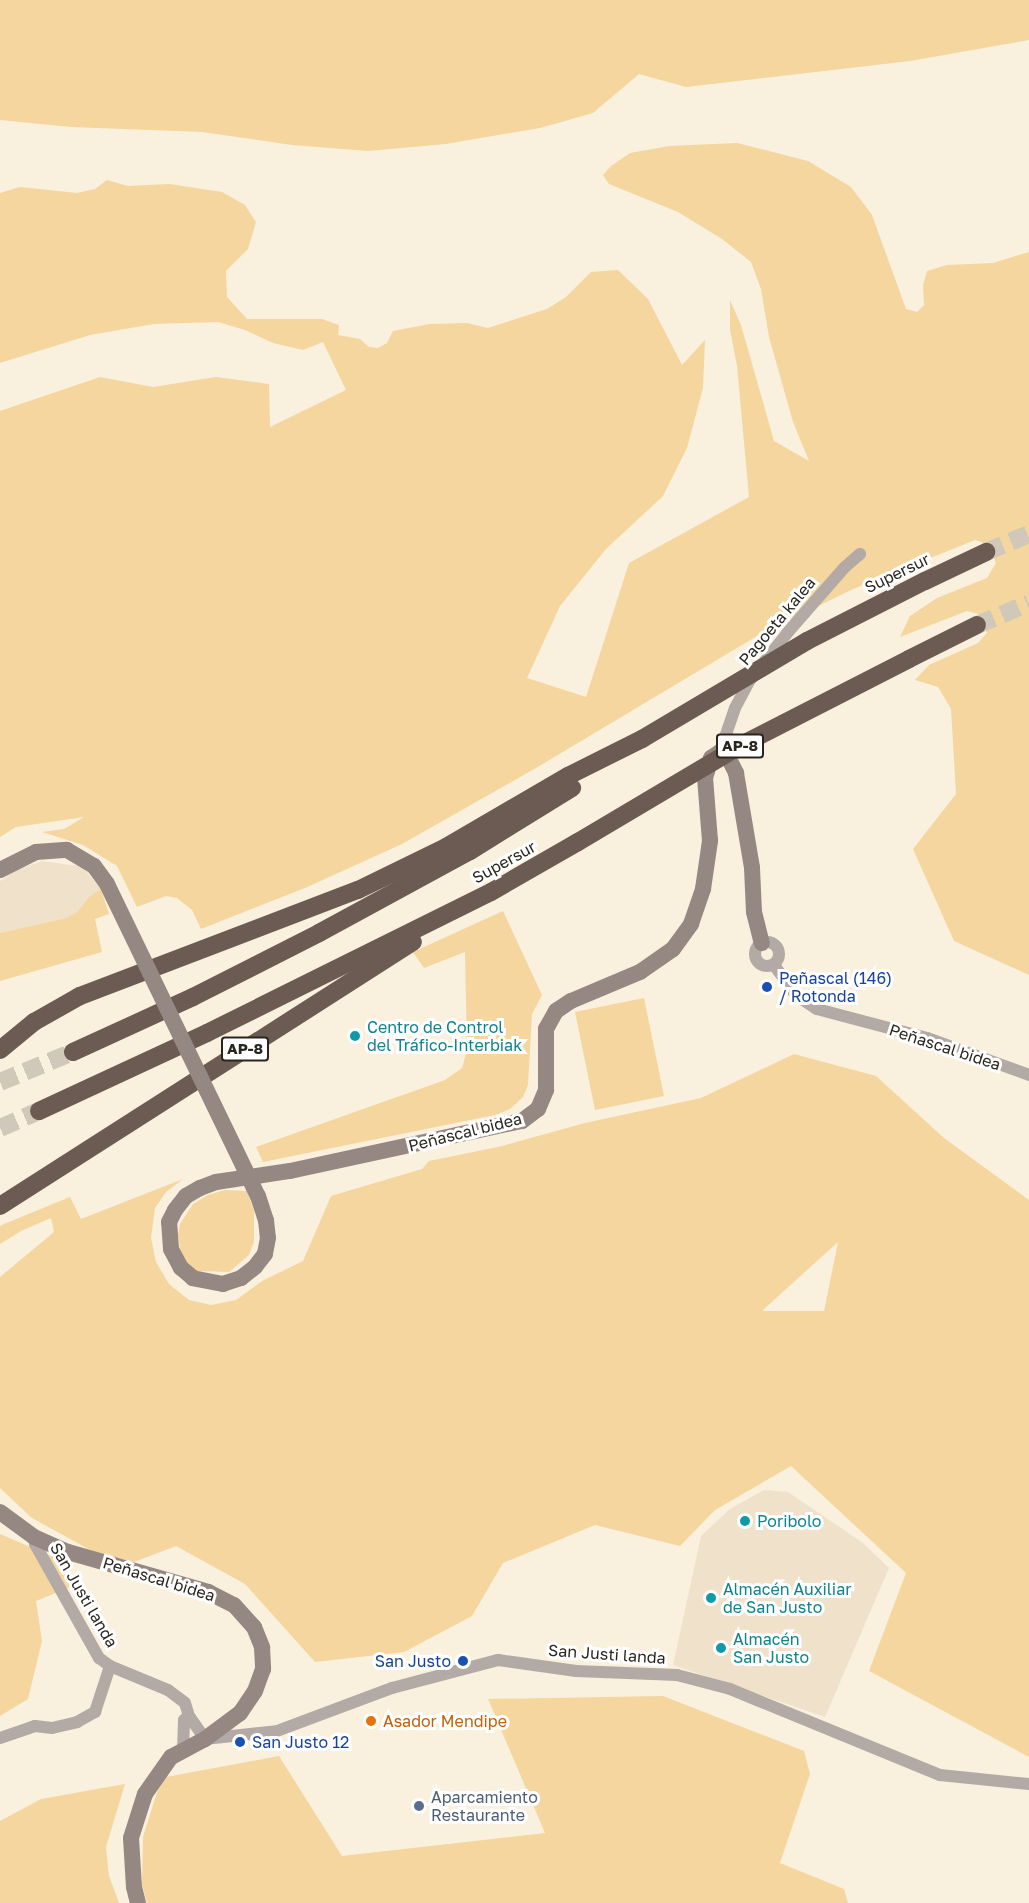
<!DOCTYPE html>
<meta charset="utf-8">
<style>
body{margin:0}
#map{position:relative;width:1029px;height:1903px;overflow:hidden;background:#faf0de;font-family:"Golos Text",sans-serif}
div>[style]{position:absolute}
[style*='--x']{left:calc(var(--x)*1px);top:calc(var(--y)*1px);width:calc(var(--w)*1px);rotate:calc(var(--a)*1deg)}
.built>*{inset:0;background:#f0e2ca}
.green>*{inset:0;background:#f4d69e}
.highway-tunnel>*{height:18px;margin-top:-9px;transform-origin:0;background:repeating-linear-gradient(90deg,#d0c8b8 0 18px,transparent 0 27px)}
.street>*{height:12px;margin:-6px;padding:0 6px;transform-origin:6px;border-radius:6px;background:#b3aaa6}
.street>.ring{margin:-6px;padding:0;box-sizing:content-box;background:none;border:12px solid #b3aaa6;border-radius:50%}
.secondary>*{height:16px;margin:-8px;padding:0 8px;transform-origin:8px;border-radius:8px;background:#958882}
.highway>*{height:18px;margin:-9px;padding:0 9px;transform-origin:9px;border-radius:9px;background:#6c5b53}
.secondary-bridge>*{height:16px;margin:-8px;padding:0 8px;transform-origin:8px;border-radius:8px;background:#958882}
.highway-bridge>*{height:18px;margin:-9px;padding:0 9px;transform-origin:9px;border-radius:9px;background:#6c5b53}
.dots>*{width:16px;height:16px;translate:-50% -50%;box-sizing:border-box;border:3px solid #fff;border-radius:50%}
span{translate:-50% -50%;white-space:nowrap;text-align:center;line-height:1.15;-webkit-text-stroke:6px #fff;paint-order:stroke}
.shield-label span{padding:2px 4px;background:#fff;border:2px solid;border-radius:4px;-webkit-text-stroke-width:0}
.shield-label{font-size:15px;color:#29261f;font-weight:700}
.street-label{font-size:16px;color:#29261f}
.transit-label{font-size:16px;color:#164399}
.left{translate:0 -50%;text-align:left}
.right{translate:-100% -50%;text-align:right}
.culture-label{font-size:16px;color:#0d838f}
.food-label{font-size:16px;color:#c56008}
.service-label{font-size:16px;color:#4e5e75}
</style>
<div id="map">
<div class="built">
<i style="clip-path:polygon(42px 861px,77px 866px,86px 871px,101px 889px,90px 896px,77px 912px,66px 918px,0 933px,0 881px,17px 870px)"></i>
<i style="clip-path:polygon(764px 1490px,788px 1492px,863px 1543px,889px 1568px,825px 1717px,673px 1665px,701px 1536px,730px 1509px)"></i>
</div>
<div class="green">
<i style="clip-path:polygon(0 0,1029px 0,1029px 40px,910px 61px,686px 87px,639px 74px,593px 113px,540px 128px,446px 144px,368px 151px,292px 145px,202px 132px,71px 127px,0 120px)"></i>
<i style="clip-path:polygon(737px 143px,808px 161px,851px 187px,872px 215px,906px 309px,917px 312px,924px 305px,923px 285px,927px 271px,947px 265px,993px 263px,1029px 252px,1029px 975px,954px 941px,913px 849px,956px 794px,951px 709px,938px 687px,915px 680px,929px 665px,978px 643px,987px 633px,978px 614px,967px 611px,900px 637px,910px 616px,937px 598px,987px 578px,996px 563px,989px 545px,975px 540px,851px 590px,757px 636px,536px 768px,402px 844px,305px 888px,201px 929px,192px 910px,177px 898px,166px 896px,137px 907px,117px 866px,83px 845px,42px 832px,64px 829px,84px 817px,16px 827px,0 837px,0 411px,100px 377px,153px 387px,216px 377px,269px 384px,270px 427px,346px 390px,323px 342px,303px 350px,273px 343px,245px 330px,218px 322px,154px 324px,90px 335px,0 363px,0 193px,20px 187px,77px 193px,95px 189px,107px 180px,128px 186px,169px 184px,222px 192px,245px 205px,256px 222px,248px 249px,226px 271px,227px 297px,247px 319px,322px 319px,339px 325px,338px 335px,360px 339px,369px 347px,378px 348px,387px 343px,393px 331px,430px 324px,467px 323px,488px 328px,547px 309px,566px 297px,591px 272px,618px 270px,648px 299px,682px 365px,705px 340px,703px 388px,687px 448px,663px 496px,606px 549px,560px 606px,527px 678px,586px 697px,629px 563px,749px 497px,737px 366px,730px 330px,730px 300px,741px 325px,774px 441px,809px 461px,793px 422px,769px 337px,761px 289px,751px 262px,722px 239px,678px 212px,609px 184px,603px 175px,611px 166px,630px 153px,669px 146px)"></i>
<i style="clip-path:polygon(101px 889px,109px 914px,95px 919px,102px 952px,0 981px,0 933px,66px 918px,77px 912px,90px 896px)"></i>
<i style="clip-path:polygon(503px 911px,542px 995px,532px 1014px,528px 1085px,523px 1097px,510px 1109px,495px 1115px,263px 1162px,256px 1147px,445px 1080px,462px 1068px,467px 1050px,465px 952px,424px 968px,413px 952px)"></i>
<i style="clip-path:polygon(644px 998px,664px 1096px,595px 1110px,575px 1012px)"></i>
<i style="clip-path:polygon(evenodd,794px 1054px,876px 1076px,944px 1138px,1029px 1200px,1029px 1757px,869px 1671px,906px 1573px,791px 1466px,715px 1510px,680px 1546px,595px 1525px,503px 1563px,472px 1616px,404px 1652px,315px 1662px,245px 1584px,176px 1546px,134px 1562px,92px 1551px,32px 1518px,0 1488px,0 1277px,54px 1232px,51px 1218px,21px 1231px,0 1244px,0 1226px,4px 1224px,70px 1197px,81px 1219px,183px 1179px,166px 1192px,155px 1208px,151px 1238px,156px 1262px,169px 1284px,189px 1300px,211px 1305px,236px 1300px,262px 1281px,303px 1261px,331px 1196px,422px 1169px,429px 1161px,498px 1147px,585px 1123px,701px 1098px,794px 1054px,838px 1242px,824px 1311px,763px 1311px,763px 1310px,838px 1242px)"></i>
<i style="clip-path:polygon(225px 1190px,247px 1191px,254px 1211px,254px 1242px,249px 1255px,229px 1272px,197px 1271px,187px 1263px,180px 1249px,178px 1235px,180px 1224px,193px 1204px,208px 1195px)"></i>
<i style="clip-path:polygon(0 1534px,58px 1559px,78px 1584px,36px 1601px,42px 1641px,28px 1699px,0 1716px)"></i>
<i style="clip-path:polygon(663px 1696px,804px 1751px,810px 1774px,780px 1863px,844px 1889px,848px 1903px,147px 1903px,142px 1884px,143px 1837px,157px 1792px,166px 1777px,279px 1756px,342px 1856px,545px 1833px,488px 1699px)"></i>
<i style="clip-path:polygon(125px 1784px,106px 1847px,109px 1876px,119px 1903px,0 1903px,0 1821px,41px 1799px)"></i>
</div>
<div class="highway-tunnel">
<i style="--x:986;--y:552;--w:47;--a:-22.7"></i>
<i style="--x:977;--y:625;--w:56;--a:-22.9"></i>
<i style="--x:0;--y:1082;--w:79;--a:-22.3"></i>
<i style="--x:0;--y:1128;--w:43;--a:-23.6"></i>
</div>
<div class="street">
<i style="--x:720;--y:752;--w:46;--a:-71.2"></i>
<i style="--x:735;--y:708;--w:32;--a:-62"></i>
<i style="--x:750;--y:680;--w:61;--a:-51.6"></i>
<i style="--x:788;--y:632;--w:86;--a:-48.8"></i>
<i style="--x:845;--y:567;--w:20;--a:-41"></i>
<i class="ring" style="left:755px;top:942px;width:12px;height:12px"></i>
<i style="--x:774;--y:965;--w:37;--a:54"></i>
<i style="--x:796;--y:995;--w:25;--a:34"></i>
<i style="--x:817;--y:1009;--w:114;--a:14.8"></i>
<i style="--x:927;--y:1038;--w:109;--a:19.9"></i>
<i style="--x:34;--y:1537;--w:7;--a:82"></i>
<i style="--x:35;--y:1544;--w:131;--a:60.7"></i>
<i style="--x:99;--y:1658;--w:14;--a:36"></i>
<i style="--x:110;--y:1666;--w:63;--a:22.5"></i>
<i style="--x:168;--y:1690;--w:21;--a:37"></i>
<i style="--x:185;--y:1703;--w:14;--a:73"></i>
<i style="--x:0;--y:1738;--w:37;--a:-19"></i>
<i style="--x:35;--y:1726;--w:17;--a:7"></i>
<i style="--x:52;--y:1728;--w:26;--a:-13"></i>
<i style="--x:77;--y:1722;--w:21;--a:-29"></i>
<i style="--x:95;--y:1712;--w:48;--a:-71.9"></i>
<i style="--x:183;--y:1750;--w:30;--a:-88"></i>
<i style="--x:184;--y:1720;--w:6;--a:-39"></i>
<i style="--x:189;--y:1716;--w:28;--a:55"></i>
<i style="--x:205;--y:1739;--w:72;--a:-6.3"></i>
<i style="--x:277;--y:1731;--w:123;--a:-20.5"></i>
<i style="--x:392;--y:1688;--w:110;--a:-14.8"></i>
<i style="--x:498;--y:1660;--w:79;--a:8"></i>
<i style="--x:576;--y:1671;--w:101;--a:2.3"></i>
<i style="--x:677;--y:1675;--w:55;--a:14.8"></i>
<i style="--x:730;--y:1689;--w:227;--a:22.3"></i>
<i style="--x:940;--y:1775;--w:89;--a:5.8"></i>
</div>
<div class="secondary">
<i style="--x:0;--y:870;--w:40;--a:-26.6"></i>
<i style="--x:36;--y:852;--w:31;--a:-4"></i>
<i style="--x:67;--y:850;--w:31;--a:31"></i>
<i style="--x:94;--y:866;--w:22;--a:54"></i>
<i style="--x:258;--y:1196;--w:25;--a:72"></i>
<i style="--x:266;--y:1220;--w:18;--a:84"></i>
<i style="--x:268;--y:1238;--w:16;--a:101"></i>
<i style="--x:265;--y:1254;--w:16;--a:128"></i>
<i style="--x:255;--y:1267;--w:18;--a:142"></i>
<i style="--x:241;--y:1278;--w:19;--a:162"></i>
<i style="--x:223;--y:1284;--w:31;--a:-169"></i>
<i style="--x:193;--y:1278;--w:16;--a:-140"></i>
<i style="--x:181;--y:1268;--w:21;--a:-118"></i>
<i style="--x:171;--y:1249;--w:27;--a:-94"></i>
<i style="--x:169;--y:1222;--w:13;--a:-63"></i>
<i style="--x:175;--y:1210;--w:18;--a:-52"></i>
<i style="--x:186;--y:1196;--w:16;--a:-30"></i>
<i style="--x:200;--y:1188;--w:17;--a:-21"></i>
<i style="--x:216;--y:1182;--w:75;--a:-8.5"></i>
<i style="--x:290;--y:1171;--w:237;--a:-12.2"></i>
<i style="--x:522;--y:1121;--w:20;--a:-37"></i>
<i style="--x:538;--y:1109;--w:21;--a:-67"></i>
<i style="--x:546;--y:1090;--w:61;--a:-90"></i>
<i style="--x:546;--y:1029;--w:21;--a:-61"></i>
<i style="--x:556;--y:1011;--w:18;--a:-34"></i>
<i style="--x:571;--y:1001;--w:75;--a:-22.8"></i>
<i style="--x:640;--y:972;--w:40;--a:-34.9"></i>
<i style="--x:673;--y:949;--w:31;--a:-54"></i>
<i style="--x:691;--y:924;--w:37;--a:-71"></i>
<i style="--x:703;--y:889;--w:49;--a:-81.7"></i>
<i style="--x:710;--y:841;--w:63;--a:-94.5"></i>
<i style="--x:705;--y:778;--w:21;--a:-73"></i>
<i style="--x:711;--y:758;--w:11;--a:-34"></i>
<i style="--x:720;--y:752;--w:9;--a:32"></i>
<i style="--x:728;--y:757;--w:18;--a:63"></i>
<i style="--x:736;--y:773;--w:96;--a:80.4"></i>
<i style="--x:752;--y:868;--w:44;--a:87.4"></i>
<i style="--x:754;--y:912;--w:32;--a:76"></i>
<i style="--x:0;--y:1512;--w:42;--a:36.3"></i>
<i style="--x:34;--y:1537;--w:37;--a:24"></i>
<i style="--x:68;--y:1552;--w:146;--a:15.9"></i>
<i style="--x:208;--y:1592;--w:29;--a:27"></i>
<i style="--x:234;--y:1605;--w:30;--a:48"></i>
<i style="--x:254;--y:1627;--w:22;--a:68"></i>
<i style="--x:262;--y:1647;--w:22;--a:87"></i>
<i style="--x:263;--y:1669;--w:23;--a:110"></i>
<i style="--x:255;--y:1691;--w:27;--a:124"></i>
<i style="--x:240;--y:1713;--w:44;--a:143.4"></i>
<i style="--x:205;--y:1739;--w:38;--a:152"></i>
<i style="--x:171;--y:1757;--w:45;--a:125.1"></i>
<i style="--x:145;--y:1794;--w:46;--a:107.7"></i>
<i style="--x:131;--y:1838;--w:49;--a:86.5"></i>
<i style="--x:134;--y:1887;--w:16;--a:76"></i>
</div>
<div class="highway">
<i style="--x:925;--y:581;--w:68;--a:-25.4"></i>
<i style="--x:909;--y:659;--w:76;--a:-26.6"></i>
<i style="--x:0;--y:1050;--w:44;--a:-39.5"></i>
<i style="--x:34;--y:1022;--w:53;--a:-29.5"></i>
<i style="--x:80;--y:996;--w:298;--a:-20.9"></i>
<i style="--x:358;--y:890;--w:98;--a:-26"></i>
<i style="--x:446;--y:847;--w:141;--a:-30.2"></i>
<i style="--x:568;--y:776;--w:83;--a:-26.6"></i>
<i style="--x:73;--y:1052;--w:132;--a:-24.6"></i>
<i style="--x:193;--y:997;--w:141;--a:-26.9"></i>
<i style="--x:319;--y:933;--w:172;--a:-28.5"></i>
<i style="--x:470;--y:851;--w:120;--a:-31.7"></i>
<i style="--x:39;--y:1111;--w:185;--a:-24.9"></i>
<i style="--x:207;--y:1033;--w:317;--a:-26.4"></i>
<i style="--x:491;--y:892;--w:100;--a:-29.9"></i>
<i style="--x:0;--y:1206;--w:490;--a:-32.6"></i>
</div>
<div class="secondary-bridge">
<i style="--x:107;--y:884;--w:347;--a:64.2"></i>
</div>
<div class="highway-bridge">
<i style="--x:642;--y:739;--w:192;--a:-30.7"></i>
<i style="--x:807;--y:641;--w:132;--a:-27"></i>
<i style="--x:578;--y:842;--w:194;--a:-30.7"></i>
<i style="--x:745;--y:743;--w:184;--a:-27.1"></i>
</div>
<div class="dots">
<i style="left:767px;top:987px;background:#1a4fb4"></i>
<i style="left:355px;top:1036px;background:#0f9aa8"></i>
<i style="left:745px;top:1521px;background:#0f9aa8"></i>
<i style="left:711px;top:1598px;background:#0f9aa8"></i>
<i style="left:721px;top:1648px;background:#0f9aa8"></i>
<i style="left:463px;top:1661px;background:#1a4fb4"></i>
<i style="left:371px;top:1721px;background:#e8710a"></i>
<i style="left:240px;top:1742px;background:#1a4fb4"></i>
<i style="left:419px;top:1806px;background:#5c6f8a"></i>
</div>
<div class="shield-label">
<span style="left:740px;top:746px">AP-8</span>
<span style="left:245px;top:1049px">AP-8</span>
</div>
<div class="street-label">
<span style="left:897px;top:573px;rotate:-26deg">Supersur</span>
<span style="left:777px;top:621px;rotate:-50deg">Pagoeta kalea</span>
<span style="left:504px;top:862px;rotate:-29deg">Supersur</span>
<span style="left:945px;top:1047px;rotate:18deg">Peñascal bidea</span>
<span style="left:465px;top:1132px;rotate:-14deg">Peñascal bidea</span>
<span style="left:159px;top:1579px;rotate:17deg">Peñascal bidea</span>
<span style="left:84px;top:1595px;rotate:60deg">San Justi landa</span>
<span style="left:607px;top:1654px;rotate:4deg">San Justi landa</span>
</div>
<div class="transit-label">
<span class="left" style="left:779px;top:987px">Peñascal (146)<br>/ Rotonda</span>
<span class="right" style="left:451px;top:1661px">San Justo</span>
<span class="left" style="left:252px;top:1742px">San Justo 12</span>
</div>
<div class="culture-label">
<span class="left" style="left:367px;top:1036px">Centro de Control<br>del Tráfico-Interbiak</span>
<span class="left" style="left:757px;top:1521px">Poribolo</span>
<span class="left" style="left:723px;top:1598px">Almacén Auxiliar<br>de San Justo</span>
<span class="left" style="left:733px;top:1648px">Almacén<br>San Justo</span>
</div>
<div class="food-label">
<span class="left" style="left:383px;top:1721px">Asador Mendipe</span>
</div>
<div class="service-label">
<span class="left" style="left:431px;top:1806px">Aparcamiento<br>Restaurante</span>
</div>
</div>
